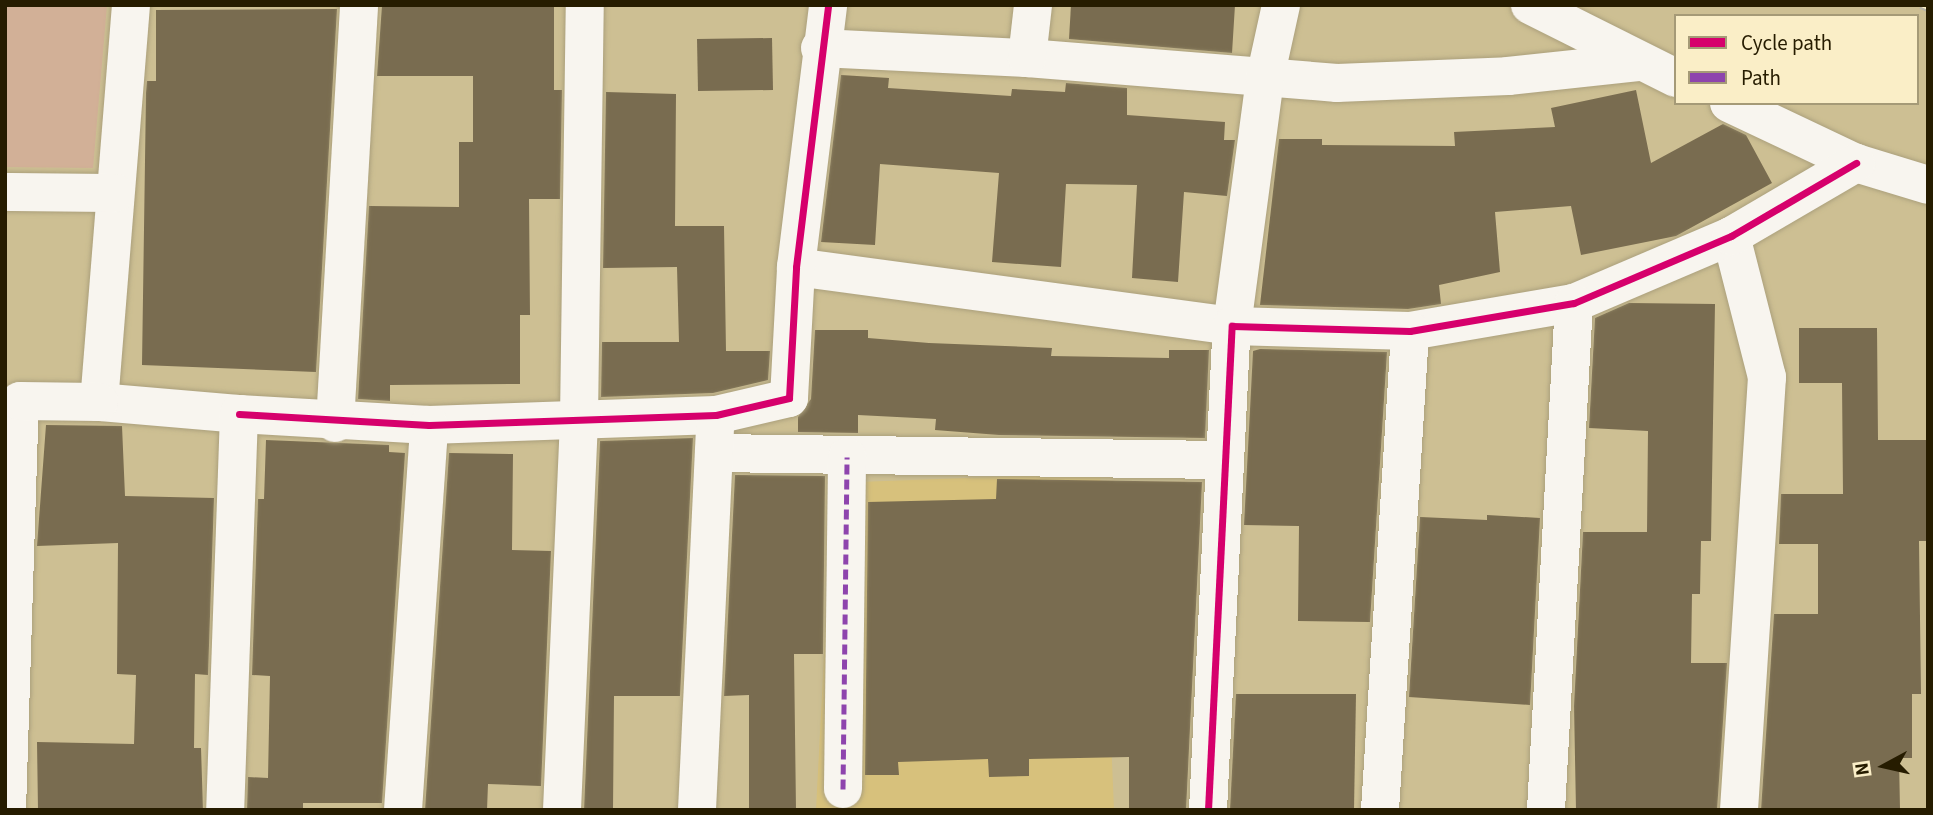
<!DOCTYPE html>
<style>
body{margin:0}
#map{position:relative;width:1933px;height:815px;overflow:hidden;background:#cdbf93;font-family:"Source Sans 3",sans-serif}
div>[style]{position:absolute}
[style*='--x']{left:calc(var(--x)*1px);top:calc(var(--y)*1px);width:calc(var(--w)*1px);rotate:calc(var(--a)*1deg)}
.built>*{inset:0;background:#d7c17c}
.green>*{inset:0;background:#d2b097}
.building>*{inset:0;background:#796c50}
.roads{filter:drop-shadow(0 0 2px #aba07c) drop-shadow(0 0 2px #aba07c)}
.minor>*{height:38px;margin:-19px;padding:0 19px;transform-origin:19px;border-radius:19px;background:#f8f5ef}
.rail>*{height:8px;margin-top:-4px;transform-origin:0;background:repeating-linear-gradient(90deg,#faeec7 0 16px,#b8b4a8 0 32px);box-sizing:border-box;border-block:2px solid #b8b4a8}
.quiet>*{height:5px;margin-top:-2.5px;transform-origin:0;background:repeating-linear-gradient(90deg,#8e44ad 0 10px,transparent 0 15px)}
.cycleway>*{height:7px;margin:-3.5px;padding:0 3.5px;transform-origin:3.5px;border-radius:3.5px;background:#d6006c}
span{translate:-50% -50%;white-space:nowrap;text-align:center;line-height:1.15;-webkit-text-stroke:7px #faeec7;paint-order:stroke}
.frame{position:absolute;inset:0;border:7px solid #261c00;pointer-events:none}
.legend{position:absolute;left:1674px;top:14px;width:245px;height:91px;box-sizing:border-box;background:#faeec7;border:2px solid #a59a77;margin:0;padding:9px 12px;list-style:none;font-size:21px;color:#261c00}
.legend li{display:flex;align-items:center;gap:14px;height:35px}
.legend b{width:35px;border:2px solid #a59a77}
.north{position:absolute;left:1849px;top:731px;width:70px;height:70px;-webkit-text-stroke:5px #faeec7;paint-order:stroke;rotate:262deg;font-size:19px;font-weight:700;line-height:28px;text-align:center;color:#261c00}
.north::after{content:'';display:block;margin:auto;width:24px;height:32px;background:#261c00;clip-path:polygon(50% 0,100% 100%,50% 72%,0 100%)}
</style>
<div id="map">
<div class="built">
<i style="clip-path:polygon(1100px 473px,1114px 810px,816px 810px,833px 483px)"></i>
</div>
<div class="green">
<i style="clip-path:polygon(5px 5px,107px 5px,93px 168px,5px 167px)"></i>
</div>
<div class="building">
<i style="clip-path:polygon(382px 5px,554px 5px,554px 90px,562px 90px,560px 199px,529px 199px,530px 315px,520px 315px,520px 384px,390px 385px,390px 401px,358px 399px,369px 206px,459px 207px,459px 142px,473px 142px,473px 76px,377px 76px)"></i>
<i style="clip-path:polygon(1071px 5px,1235px 5px,1232px 53px,1069px 39px)"></i>
<i style="clip-path:polygon(337px 9px,316px 372px,142px 365px,146px 93px,147px 81px,156px 81px,156px 10px)"></i>
<i style="clip-path:polygon(772px 38px,773px 90px,698px 91px,697px 39px)"></i>
<i style="clip-path:polygon(841px 75px,889px 78px,888px 88px,1011px 96px,1012px 89px,1065px 92px,1066px 83px,1127px 88px,1127px 115px,1225px 122px,1224px 140px,1235px 140px,1227px 196px,1184px 192px,1178px 282px,1132px 278px,1137px 185px,1066px 184px,1061px 267px,992px 262px,999px 173px,880px 164px,875px 245px,821px 242px)"></i>
<i style="clip-path:polygon(1636px 90px,1651px 163px,1723px 124px,1746px 135px,1772px 183px,1676px 236px,1581px 255px,1571px 206px,1495px 212px,1500px 272px,1439px 285px,1441px 304px,1408px 309px,1260px 305px,1279px 139px,1322px 139px,1322px 145px,1455px 146px,1454px 132px,1555px 127px,1551px 108px)"></i>
<i style="clip-path:polygon(606px 92px,676px 94px,675px 226px,724px 226px,726px 351px,770px 351px,768px 380px,713px 393px,601px 397px,602px 342px,679px 342px,677px 267px,603px 268px)"></i>
<i style="clip-path:polygon(1629px 303px,1715px 304px,1711px 541px,1701px 541px,1700px 594px,1692px 594px,1691px 663px,1727px 663px,1717px 810px,1576px 810px,1574px 706px,1583px 532px,1647px 532px,1648px 431px,1589px 428px,1595px 318px)"></i>
<i style="clip-path:polygon(1799px 328px,1877px 328px,1878px 440px,1928px 440px,1928px 541px,1919px 541px,1921px 694px,1912px 694px,1912px 758px,1899px 758px,1900px 809px,1761px 810px,1774px 614px,1818px 614px,1818px 544px,1779px 544px,1781px 494px,1843px 494px,1842px 383px,1799px 383px)"></i>
<i style="clip-path:polygon(815px 330px,868px 330px,868px 338px,929px 343px,1052px 348px,1051px 356px,1169px 358px,1169px 350px,1209px 350px,1205px 438px,999px 435px,935px 430px,936px 419px,858px 415px,858px 433px,798px 432px,798px 417px,811px 399px)"></i>
<i style="clip-path:polygon(1260px 349px,1387px 352px,1370px 622px,1298px 621px,1299px 526px,1244px 525px,1253px 351px)"></i>
<i style="clip-path:polygon(46px 425px,122px 426px,125px 496px,214px 498px,208px 675px,195px 674px,194px 748px,201px 748px,203px 810px,38px 810px,37px 742px,134px 744px,136px 675px,117px 674px,118px 543px,37px 546px)"></i>
<i style="clip-path:polygon(693px 438px,680px 696px,614px 696px,613px 810px,584px 810px,600px 441px)"></i>
<i style="clip-path:polygon(266px 440px,389px 445px,389px 452px,405px 453px,382px 803px,303px 803px,303px 810px,247px 810px,248px 777px,268px 778px,270px 676px,252px 675px,258px 499px,264px 499px)"></i>
<i style="clip-path:polygon(449px 453px,513px 454px,512px 550px,551px 551px,541px 786px,488px 784px,487px 810px,425px 810px)"></i>
<i style="clip-path:polygon(735px 475px,825px 476px,823px 654px,794px 654px,796px 810px,749px 810px,749px 695px,724px 696px)"></i>
<i style="clip-path:polygon(997px 479px,1202px 482px,1186px 810px,1129px 810px,1129px 757px,1029px 759px,1029px 776px,989px 777px,988px 759px,898px 762px,899px 775px,865px 775px,868px 502px,996px 499px)"></i>
<i style="clip-path:polygon(1487px 515px,1540px 518px,1530px 705px,1409px 697px,1420px 517px,1487px 520px)"></i>
<i style="clip-path:polygon(1236px 694px,1356px 694px,1354px 810px,1230px 810px)"></i>
</div>
<div class="roads">
<div class="minor">
<i style="--x:131;--y:5;--w:398;--a:94.6"></i>
<i style="--x:99;--y:402;--w:141;--a:4.9"></i>
<i style="--x:239;--y:414;--w:396;--a:92"></i>
<i style="--x:1530;--y:5;--w:163;--a:26.6"></i>
<i style="--x:820;--y:48;--w:207;--a:2.8"></i>
<i style="--x:1027;--y:58;--w:311;--a:4.6"></i>
<i style="--x:1337;--y:83;--w:171;--a:-2.3"></i>
<i style="--x:1508;--y:76;--w:133;--a:-6.1"></i>
<i style="--x:1027;--y:58;--w:53;--a:-83.5"></i>
<i style="--x:1729;--y:103;--w:140;--a:25.3"></i>
<i style="--x:1856;--y:163;--w:75;--a:17"></i>
<i style="--x:5;--y:192;--w:110;--a:0.5"></i>
<i style="--x:1731;--y:236;--w:146;--a:75.7"></i>
<i style="--x:1767;--y:377;--w:434;--a:93.7"></i>
<i style="--x:796;--y:267;--w:440;--a:7.7"></i>
<i style="--x:1232;--y:326;--w:250;--a:-82.4"></i>
<i style="--x:1265;--y:78;--w:75;--a:-77.6"></i>
<i style="--x:239;--y:414;--w:190;--a:3.3"></i>
<i style="--x:429;--y:425;--w:287;--a:-2"></i>
<i style="--x:716;--y:415;--w:75;--a:-13.1"></i>
<i style="--x:789;--y:398;--w:131;--a:-86.9"></i>
<i style="--x:796;--y:267;--w:264;--a:-83"></i>
<i style="--x:335;--y:423;--w:419;--a:-86.7"></i>
<i style="--x:714;--y:453;--w:510;--a:0.79"></i>
<i style="--x:843;--y:789;--w:332;--a:-89.3"></i>
<i style="--x:7;--y:810;--w:409;--a:-88.2"></i>
<i style="--x:20;--y:401;--w:79;--a:0.7"></i>
<i style="--x:403;--y:810;--w:386;--a:-86.1"></i>
<i style="--x:562;--y:810;--w:392;--a:-87.5"></i>
<i style="--x:579;--y:418;--w:413;--a:-89.2"></i>
<i style="--x:697;--y:810;--w:382;--a:-87.3"></i>
<i style="--x:1208;--y:810;--w:485;--a:-87.2"></i>
<i style="--x:1232;--y:326;--w:178;--a:1.6"></i>
<i style="--x:1410;--y:331;--w:166;--a:-9.7"></i>
<i style="--x:1574;--y:303;--w:171;--a:-23.1"></i>
<i style="--x:1731;--y:236;--w:145;--a:-30.3"></i>
<i style="--x:1380;--y:810;--w:480;--a:-86.4"></i>
<i style="--x:1546;--y:810;--w:508;--a:-86.84"></i>
</div>
</div>
<div class="rail">
<i style="--x:1921;--y:5;--w:8;--a:23"></i>
</div>
<div class="quiet">
<i style="--x:843;--y:789;--w:332;--a:-89.3"></i>
</div>
<div class="cycleway">
<i style="--x:239;--y:414;--w:190;--a:3.3"></i>
<i style="--x:429;--y:425;--w:287;--a:-2"></i>
<i style="--x:716;--y:415;--w:75;--a:-13.1"></i>
<i style="--x:789;--y:398;--w:131;--a:-86.9"></i>
<i style="--x:796;--y:267;--w:264;--a:-83"></i>
<i style="--x:1208;--y:810;--w:485;--a:-87.2"></i>
<i style="--x:1232;--y:326;--w:178;--a:1.6"></i>
<i style="--x:1410;--y:331;--w:166;--a:-9.7"></i>
<i style="--x:1574;--y:303;--w:171;--a:-23.1"></i>
<i style="--x:1731;--y:236;--w:145;--a:-30.3"></i>
</div>
<div class="frame"></div>
<ul class="legend">
<li><b style="height:9px;background:#d6006c"></b>Cycle path</li>
<li><b style="height:9px;background:#8e44ad"></b>Path</li>
</ul>
<div class="north">N</div>
</div>
